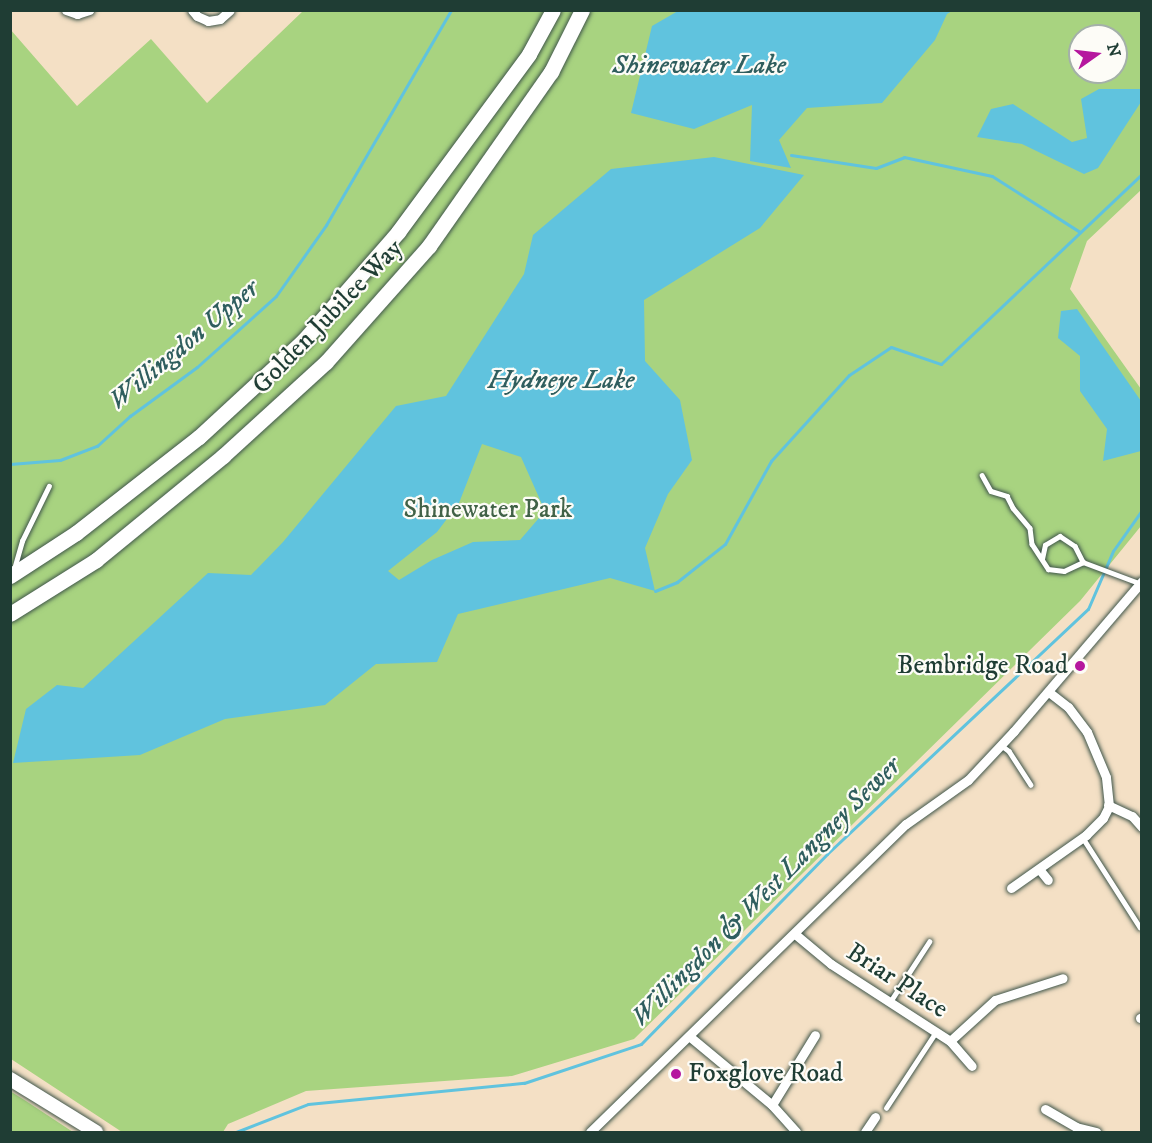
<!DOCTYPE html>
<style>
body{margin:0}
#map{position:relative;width:1152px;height:1143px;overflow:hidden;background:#f4e0c5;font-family:"IM FELL DW Pica",serif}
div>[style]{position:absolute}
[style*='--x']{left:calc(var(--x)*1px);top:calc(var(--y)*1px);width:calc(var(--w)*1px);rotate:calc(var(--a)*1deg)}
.green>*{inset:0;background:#a8d380}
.water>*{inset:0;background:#60c3de}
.stream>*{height:3px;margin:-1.5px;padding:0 1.5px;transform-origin:1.5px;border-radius:1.5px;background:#60c3de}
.roads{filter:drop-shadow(0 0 2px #3f554a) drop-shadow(0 0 2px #3f554a)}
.service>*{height:4.5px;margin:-2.25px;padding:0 2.25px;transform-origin:2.25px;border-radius:2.25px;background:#fff}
.minor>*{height:9px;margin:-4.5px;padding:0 4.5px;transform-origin:4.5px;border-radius:4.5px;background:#fff}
.secondary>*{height:14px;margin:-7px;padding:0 7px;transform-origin:7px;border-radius:7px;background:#fff}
.trunk>*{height:15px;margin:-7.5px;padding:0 7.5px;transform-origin:7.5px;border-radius:7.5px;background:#fff}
.dots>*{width:16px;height:16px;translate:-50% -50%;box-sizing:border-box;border:3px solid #fdfcf7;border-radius:50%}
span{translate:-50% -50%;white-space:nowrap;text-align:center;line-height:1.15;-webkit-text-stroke:4.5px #fdfcf7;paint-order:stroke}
.street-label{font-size:26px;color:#1f3d34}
.park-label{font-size:26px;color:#416247}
.poi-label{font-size:26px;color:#1f3d34}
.right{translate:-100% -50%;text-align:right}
.left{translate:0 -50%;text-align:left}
.water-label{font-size:27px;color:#2f5e5e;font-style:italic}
.frame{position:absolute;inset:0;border:12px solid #1f3d34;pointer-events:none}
.north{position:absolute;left:1068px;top:24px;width:60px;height:60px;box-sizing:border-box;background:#fdfcf7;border:2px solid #a4b0a9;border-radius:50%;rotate:76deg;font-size:16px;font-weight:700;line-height:24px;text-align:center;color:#1f3d34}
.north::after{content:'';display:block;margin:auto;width:21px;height:27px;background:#b5179e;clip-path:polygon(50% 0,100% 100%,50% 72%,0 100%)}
</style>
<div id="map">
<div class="green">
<i style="clip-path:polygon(evenodd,303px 11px,1141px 11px,1141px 190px,1087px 241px,1070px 289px,1141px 389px,1141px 526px,1080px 601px,634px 1039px,512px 1076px,306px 1091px,228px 1124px,223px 1132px,122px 1132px,11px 1059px,10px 29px,77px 106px,151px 39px,207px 103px,303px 11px,1080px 36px,1116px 36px,1116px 72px,1080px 72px,1080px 36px)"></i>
<i style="clip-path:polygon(10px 1091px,26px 1101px,73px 1132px,11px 1132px)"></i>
</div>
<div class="water">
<i style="clip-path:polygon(678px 11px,678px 10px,952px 11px,947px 14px,935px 40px,882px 103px,807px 108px,779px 140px,791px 168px,750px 161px,752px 105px,694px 129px,631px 113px,652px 26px)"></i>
<i style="clip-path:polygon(1099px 89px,1141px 89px,1141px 102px,1098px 168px,1084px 174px,1022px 144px,977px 137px,991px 109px,1013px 104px,1072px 142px,1087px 138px,1081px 99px)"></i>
<i style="clip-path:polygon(evenodd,714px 157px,804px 175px,760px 228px,644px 300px,645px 361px,680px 400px,692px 460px,668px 494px,645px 548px,655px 591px,610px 578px,458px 614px,437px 662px,376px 664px,325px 705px,225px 719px,140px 755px,13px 763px,26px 709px,57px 685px,83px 688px,208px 573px,251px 575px,283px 542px,396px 406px,446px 396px,524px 274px,533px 235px,611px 169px,714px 157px,482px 444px,521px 457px,545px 511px,520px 540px,473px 542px,432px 560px,399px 580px,388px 571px,437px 532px,459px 503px,482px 444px)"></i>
<i style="clip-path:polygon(1077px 309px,1141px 401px,1141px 451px,1103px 461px,1107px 429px,1080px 391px,1080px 356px,1058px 338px,1061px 311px)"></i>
</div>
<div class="stream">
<i style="--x:791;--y:155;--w:86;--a:8.7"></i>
<i style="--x:876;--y:168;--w:30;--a:-21"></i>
<i style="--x:904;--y:157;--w:90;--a:12.2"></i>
<i style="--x:992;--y:176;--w:104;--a:32.5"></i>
<i style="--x:10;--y:464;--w:50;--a:-4.6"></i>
<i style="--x:60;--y:460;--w:40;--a:-21"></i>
<i style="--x:97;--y:446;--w:45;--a:-42.3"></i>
<i style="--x:130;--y:416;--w:83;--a:-36.2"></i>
<i style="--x:197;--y:367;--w:106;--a:-41.9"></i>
<i style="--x:276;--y:296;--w:87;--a:-54.8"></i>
<i style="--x:326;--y:225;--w:249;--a:-59.8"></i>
<i style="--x:655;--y:591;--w:24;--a:-22"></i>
<i style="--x:677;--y:582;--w:61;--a:-38.4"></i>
<i style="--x:725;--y:544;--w:95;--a:-61"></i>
<i style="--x:771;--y:461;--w:116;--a:-47.8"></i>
<i style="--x:849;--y:375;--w:50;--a:-33.7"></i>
<i style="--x:891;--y:347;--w:53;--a:18.8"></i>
<i style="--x:941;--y:364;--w:277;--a:-43.4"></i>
<i style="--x:236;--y:1132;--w:77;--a:-21.3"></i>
<i style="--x:308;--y:1104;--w:217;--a:-5.6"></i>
<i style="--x:524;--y:1083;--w:123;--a:-18.4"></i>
<i style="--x:641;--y:1044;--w:266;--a:-45.6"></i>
<i style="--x:827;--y:854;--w:358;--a:-43.2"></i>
<i style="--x:1088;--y:609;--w:63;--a:-66.7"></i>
<i style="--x:1113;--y:551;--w:50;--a:-54.7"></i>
</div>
<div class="roads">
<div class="service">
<i style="--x:982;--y:475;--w:18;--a:61"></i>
<i style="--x:991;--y:491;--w:17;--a:17"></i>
<i style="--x:1007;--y:496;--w:13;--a:63"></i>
<i style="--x:1013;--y:508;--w:26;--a:50"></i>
<i style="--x:1030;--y:528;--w:16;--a:83"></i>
<i style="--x:1032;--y:544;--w:30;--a:57"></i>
<i style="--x:1048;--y:569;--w:16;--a:7"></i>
<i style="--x:1064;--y:571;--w:21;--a:-25"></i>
<i style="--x:1042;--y:559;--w:14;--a:-78"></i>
<i style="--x:1045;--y:545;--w:17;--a:-31"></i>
<i style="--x:1060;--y:536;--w:18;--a:34"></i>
<i style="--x:1075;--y:546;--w:18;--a:63"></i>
<i style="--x:1083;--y:562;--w:60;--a:20.6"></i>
<i style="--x:14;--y:569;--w:29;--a:-74"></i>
<i style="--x:22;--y:541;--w:61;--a:-63.9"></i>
<i style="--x:1001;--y:745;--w:10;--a:37"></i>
<i style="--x:1009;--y:751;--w:40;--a:57.1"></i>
<i style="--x:1083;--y:838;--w:106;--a:57.4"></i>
<i style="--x:890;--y:1002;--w:72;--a:-57"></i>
<i style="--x:886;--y:1108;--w:91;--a:-56.7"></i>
</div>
<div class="minor">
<i style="--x:66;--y:10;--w:12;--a:20"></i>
<i style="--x:77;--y:14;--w:13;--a:-18"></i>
<i style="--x:192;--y:10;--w:8;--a:50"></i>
<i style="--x:197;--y:16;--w:12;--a:24"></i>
<i style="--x:208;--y:21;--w:12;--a:-9"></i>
<i style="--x:220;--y:19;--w:13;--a:-42"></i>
<i style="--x:1108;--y:805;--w:26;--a:25"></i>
<i style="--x:1132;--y:816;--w:15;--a:48"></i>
<i style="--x:1039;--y:869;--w:14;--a:51"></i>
<i style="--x:1011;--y:888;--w:92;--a:-35.2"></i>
<i style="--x:1086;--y:835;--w:24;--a:-45"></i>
<i style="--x:1103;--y:818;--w:13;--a:-63"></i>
<i style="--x:1109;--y:806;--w:29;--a:-96"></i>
<i style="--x:1106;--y:777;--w:49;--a:-112.9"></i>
<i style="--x:1087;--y:732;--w:31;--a:-127"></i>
<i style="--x:1068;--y:707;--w:24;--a:-142"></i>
<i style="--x:795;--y:934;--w:47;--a:39.8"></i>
<i style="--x:831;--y:964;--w:142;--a:32.9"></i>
<i style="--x:950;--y:1041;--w:33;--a:49"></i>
<i style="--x:1140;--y:1018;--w:2;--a:-27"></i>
<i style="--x:689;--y:1036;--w:108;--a:39.7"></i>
<i style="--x:772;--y:1105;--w:36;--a:48"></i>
<i style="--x:950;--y:1041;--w:61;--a:-42.3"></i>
<i style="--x:995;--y:1000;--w:71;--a:-17.9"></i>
<i style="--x:772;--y:1105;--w:82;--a:-58.4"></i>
<i style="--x:1045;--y:1109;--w:36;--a:30"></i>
<i style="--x:1076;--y:1127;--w:21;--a:14"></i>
<i style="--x:590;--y:1132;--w:441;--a:-44.3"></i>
<i style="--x:906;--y:824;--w:76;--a:-35.4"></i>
<i style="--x:968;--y:780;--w:67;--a:-46.8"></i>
<i style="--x:1014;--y:731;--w:197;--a:-49.5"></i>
<i style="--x:865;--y:1132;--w:18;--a:-56"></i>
</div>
<div class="secondary">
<i style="--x:10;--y:1079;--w:101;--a:31.6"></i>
</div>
<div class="trunk">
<i style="--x:10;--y:576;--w:79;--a:-33.1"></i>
<i style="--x:76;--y:533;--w:156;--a:-38"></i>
<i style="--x:199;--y:437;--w:142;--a:-42.7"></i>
<i style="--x:303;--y:341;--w:145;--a:-48.9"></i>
<i style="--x:398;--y:232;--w:221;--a:-53.6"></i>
<i style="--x:529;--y:54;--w:50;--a:-61.4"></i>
<i style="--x:10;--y:614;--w:102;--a:-32.1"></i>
<i style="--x:96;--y:560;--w:164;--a:-39.3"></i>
<i style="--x:223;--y:456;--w:139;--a:-42.4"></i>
<i style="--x:326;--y:362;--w:155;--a:-48.4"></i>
<i style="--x:429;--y:246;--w:213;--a:-55"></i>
<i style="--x:551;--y:72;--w:69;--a:-63.4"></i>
</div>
</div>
<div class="dots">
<i style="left:1080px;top:666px;background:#b5179e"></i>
<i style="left:676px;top:1074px;background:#b5179e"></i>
</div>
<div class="street-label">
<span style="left:328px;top:317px;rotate:-46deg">Golden Jubilee Way</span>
<span style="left:897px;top:981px;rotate:33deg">Briar Place</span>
</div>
<div class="park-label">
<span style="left:488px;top:510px">Shinewater Park</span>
</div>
<div class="poi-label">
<span class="right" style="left:1068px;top:666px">Bembridge Road</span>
<span class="left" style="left:688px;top:1074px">Foxglove Road</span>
</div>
<div class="water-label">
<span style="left:699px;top:66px">Shinewater Lake</span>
<span style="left:184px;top:345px;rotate:-40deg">Willingdon Upper</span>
<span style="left:561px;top:381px">Hydneye Lake</span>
<span style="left:766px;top:892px;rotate:-45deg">Willingdon &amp; West Langney Sewer</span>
</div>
<div class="frame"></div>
<div class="north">N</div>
</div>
